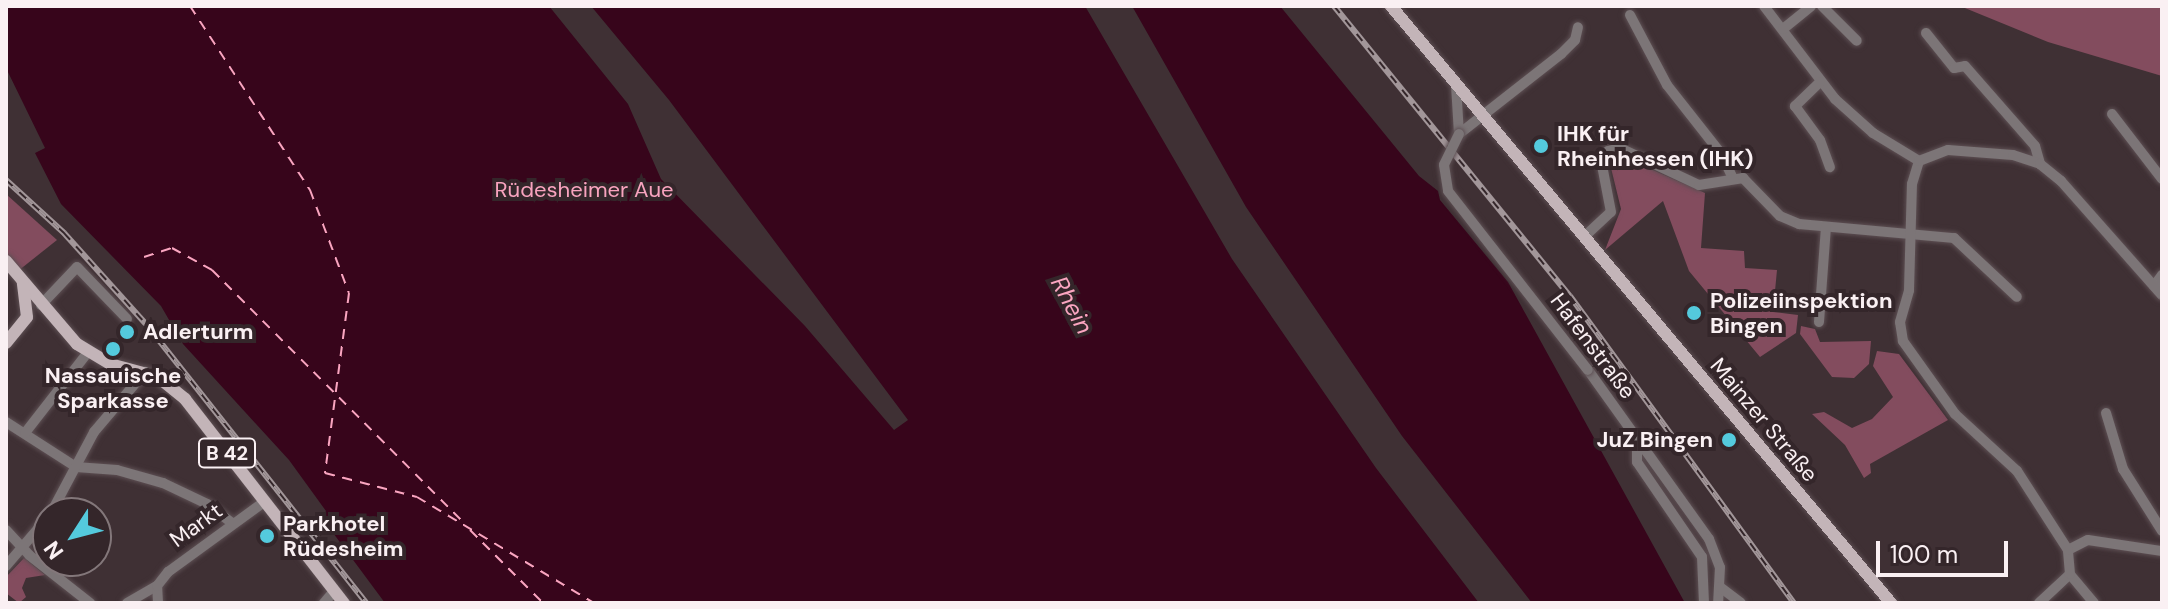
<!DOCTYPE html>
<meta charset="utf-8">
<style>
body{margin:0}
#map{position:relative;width:2168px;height:609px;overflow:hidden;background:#3f3034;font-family:"DM Sans",sans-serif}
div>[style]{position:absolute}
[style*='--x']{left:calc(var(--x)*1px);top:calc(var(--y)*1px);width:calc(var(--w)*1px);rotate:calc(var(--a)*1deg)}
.green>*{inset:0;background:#834c5e}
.water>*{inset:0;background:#37051b}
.ferry>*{height:2px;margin-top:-1px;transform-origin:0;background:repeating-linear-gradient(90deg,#faa5c0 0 10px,transparent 0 18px)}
.roads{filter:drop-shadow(0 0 2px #5d4f53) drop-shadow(0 0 2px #5d4f53)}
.minor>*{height:10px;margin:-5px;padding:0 5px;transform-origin:5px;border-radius:5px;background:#7c7577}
.major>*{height:12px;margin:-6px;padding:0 6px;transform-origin:6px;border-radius:6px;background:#c3b4b8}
.rail>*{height:6px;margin-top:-3px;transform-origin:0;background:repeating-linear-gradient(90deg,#34262a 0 9px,#a29699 0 18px);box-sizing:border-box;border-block:2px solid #a29699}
.bridges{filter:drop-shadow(0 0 2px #5d4f53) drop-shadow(0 0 2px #5d4f53)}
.minor-bridge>*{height:10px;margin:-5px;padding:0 5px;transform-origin:5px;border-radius:5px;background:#7c7577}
.dots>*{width:22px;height:22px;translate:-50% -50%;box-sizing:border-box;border:4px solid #34262a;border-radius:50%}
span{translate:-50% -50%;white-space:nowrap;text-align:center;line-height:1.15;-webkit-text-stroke:8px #34262a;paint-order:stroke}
.shield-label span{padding:2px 6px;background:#34262a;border:2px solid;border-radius:6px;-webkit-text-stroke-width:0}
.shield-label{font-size:20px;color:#faf0f3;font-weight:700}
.poi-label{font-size:22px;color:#faf0f3;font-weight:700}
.left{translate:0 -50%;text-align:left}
.right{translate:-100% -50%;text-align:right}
.park-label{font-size:22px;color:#f8a3be}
.street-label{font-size:22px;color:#faf0f3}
.water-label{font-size:24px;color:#faa5c0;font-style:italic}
.frame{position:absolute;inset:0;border:8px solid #faf0f3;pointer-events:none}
.north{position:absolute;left:32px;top:497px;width:80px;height:80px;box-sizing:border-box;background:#34262a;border:2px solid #83777a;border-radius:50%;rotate:234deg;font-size:22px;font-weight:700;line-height:32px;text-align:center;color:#faf0f3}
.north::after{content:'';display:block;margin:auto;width:28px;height:36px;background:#54cadd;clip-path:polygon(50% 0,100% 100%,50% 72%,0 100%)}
.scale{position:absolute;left:1876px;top:541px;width:132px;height:36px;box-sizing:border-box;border:4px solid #faf0f3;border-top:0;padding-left:10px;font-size:24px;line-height:28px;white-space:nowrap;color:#faf0f3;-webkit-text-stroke:6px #34262a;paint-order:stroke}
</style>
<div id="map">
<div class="green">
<i style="clip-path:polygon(1960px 6px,2162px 6px,2162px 76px,2048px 42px)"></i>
<i style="clip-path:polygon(1621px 156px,1705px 193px,1701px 248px,1744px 251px,1745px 268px,1777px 270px,1773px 312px,1798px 315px,1796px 333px,1760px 357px,1689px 271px,1663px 201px,1605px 250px,1621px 209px,1610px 164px)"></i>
<i style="clip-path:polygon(6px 194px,57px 240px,18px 271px,6px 255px)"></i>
<i style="clip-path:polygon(1801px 326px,1815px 329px,1820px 342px,1871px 341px,1869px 364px,1854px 378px,1832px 377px,1800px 334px)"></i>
<i style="clip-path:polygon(1877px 351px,1899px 354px,1948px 420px,1870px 464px,1871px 473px,1864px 478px,1845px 445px,1812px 414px,1824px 412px,1852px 428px,1872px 419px,1893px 397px,1873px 366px)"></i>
<i style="clip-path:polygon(24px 558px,45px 575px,26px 578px,22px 588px,26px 597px,19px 603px,6px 593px,6px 577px)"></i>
</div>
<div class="water">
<i style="clip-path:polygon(6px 6px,549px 6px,628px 104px,661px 179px,805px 326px,894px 430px,908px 420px,669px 100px,591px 6px,1085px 6px,1232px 259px,1376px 468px,1479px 603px,385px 603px,322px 518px,326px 511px,289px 460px,183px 344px,161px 306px,61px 204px,35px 153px,45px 148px,6px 68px)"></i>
<i style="clip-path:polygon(1132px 6px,1280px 6px,1419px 176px,1438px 191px,1440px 200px,1508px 282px,1685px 603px,1532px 603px,1402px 436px,1246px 207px)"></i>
</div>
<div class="ferry">
<i style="--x:190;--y:6;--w:220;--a:56.9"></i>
<i style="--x:310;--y:190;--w:110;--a:69.3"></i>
<i style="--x:349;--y:293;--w:182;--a:97.6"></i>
<i style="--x:325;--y:473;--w:95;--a:14.6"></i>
<i style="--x:417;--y:497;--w:206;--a:30.9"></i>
<i style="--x:144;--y:257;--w:29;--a:-18"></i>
<i style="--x:172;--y:248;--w:46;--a:28.8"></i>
<i style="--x:212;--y:270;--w:360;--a:45.1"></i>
<i style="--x:470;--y:530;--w:103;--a:45"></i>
</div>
<div class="roads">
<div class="minor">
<i style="--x:1764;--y:6;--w:117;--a:52.6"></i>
<i style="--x:1835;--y:99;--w:51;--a:41.8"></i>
<i style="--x:1873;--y:133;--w:54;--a:31.3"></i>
<i style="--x:1822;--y:6;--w:49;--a:45"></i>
<i style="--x:1630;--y:15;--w:79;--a:62.1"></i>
<i style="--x:1667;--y:85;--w:89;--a:51.8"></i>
<i style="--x:1722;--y:155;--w:23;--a:65"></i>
<i style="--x:1783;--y:29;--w:36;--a:-39"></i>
<i style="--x:1926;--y:33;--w:45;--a:51.3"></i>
<i style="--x:1954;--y:68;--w:11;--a:-10"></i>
<i style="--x:1965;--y:66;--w:106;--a:48.8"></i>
<i style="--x:2035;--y:146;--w:19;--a:74"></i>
<i style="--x:1820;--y:82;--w:35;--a:136"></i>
<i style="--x:1795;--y:106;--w:42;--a:53.7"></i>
<i style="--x:1820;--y:140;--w:29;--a:70"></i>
<i style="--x:1456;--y:85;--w:49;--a:86.5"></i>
<i style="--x:2112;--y:114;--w:82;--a:52.4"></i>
<i style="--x:1459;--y:134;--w:130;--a:-38.1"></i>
<i style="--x:1561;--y:54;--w:20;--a:-45"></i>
<i style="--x:1575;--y:40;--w:13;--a:-77"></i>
<i style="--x:1585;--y:236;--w:35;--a:-43"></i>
<i style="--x:1611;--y:212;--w:53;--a:-100.9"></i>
<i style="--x:1601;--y:160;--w:11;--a:-52"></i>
<i style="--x:1608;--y:151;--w:12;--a:-14"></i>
<i style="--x:1620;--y:148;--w:87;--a:25.1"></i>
<i style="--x:1699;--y:185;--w:45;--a:-9"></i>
<i style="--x:1743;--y:178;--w:53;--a:45.8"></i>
<i style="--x:1780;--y:216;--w:21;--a:23"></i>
<i style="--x:1799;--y:224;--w:156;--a:5.2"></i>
<i style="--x:1954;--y:238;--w:86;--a:43.1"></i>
<i style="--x:2154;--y:286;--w:14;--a:-54"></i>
<i style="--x:41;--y:305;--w:52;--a:-46.5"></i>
<i style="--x:77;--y:267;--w:72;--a:46.1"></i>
<i style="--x:1819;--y:322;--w:95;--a:-85.8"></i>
<i style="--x:1588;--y:370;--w:208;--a:54.4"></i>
<i style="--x:1709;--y:539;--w:30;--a:69"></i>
<i style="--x:1720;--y:567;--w:36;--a:93"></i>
<i style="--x:2106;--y:413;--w:59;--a:73.1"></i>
<i style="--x:2123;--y:469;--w:73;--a:57.8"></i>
<i style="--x:6;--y:422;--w:83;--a:32.7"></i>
<i style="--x:76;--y:467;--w:41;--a:4.2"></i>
<i style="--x:117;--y:470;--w:48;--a:15.8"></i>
<i style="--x:163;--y:483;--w:49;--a:25.5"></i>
<i style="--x:207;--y:504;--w:31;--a:37"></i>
<i style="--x:25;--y:433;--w:103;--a:-52.1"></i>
<i style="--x:1637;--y:439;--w:23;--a:90"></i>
<i style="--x:1637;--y:462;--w:115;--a:55.6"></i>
<i style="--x:1702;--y:557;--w:46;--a:87.5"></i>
<i style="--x:51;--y:513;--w:92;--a:-62"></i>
<i style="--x:94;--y:432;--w:79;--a:-49.6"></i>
<i style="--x:6;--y:530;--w:34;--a:47"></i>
<i style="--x:29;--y:555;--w:78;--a:38.2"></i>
<i style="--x:2068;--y:550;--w:22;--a:-27"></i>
<i style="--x:2088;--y:540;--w:75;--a:8.5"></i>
<i style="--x:6;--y:566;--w:65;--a:-49.4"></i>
<i style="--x:1720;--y:587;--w:26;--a:37"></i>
<i style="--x:127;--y:603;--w:34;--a:-30"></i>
<i style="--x:158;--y:603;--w:17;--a:-93"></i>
<i style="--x:157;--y:586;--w:18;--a:-52"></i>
<i style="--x:168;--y:572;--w:119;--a:-36.1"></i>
<i style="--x:324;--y:603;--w:16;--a:-50"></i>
<i style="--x:2039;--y:603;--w:42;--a:-43.1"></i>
<i style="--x:2094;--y:603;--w:38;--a:-130"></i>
<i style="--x:2070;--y:574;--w:24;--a:-95"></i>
<i style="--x:2068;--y:550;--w:94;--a:-122.8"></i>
<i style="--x:2017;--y:471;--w:84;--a:-137.4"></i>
<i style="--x:1955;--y:414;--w:90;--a:-125.5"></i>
<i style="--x:1903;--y:341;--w:19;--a:-99"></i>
<i style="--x:1900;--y:322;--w:33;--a:-74"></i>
<i style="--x:1909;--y:290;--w:106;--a:-88.4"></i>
<i style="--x:1912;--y:184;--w:24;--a:-73"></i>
<i style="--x:1919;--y:161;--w:31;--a:-21"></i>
<i style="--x:1948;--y:150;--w:65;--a:4.4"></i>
<i style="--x:2013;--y:155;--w:28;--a:18"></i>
<i style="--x:2040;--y:164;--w:27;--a:39"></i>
<i style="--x:2061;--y:181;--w:152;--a:48.5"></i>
</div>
<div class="major">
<i style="--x:1391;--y:6;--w:779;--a:50.05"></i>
<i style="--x:6;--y:261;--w:109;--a:49.5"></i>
<i style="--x:77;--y:344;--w:39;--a:31"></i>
<i style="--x:110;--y:364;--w:50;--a:15.2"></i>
<i style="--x:158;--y:377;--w:35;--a:39"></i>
<i style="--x:185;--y:399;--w:259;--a:52.1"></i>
<i style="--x:6;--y:343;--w:33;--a:-51"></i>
<i style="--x:27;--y:317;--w:34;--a:-97"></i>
</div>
</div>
<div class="rail">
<i style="--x:1334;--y:6;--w:374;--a:50.9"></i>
<i style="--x:1570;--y:296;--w:380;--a:53.9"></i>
<i style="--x:6;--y:180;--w:79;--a:42.4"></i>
<i style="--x:64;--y:233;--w:122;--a:48"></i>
<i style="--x:146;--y:324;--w:355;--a:51.7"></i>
</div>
<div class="bridges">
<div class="minor-bridge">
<i style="--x:1459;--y:134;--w:34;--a:116"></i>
<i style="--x:1444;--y:165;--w:26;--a:81"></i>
<i style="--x:1448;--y:191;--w:227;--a:52"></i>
</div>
</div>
<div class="dots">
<i style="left:1541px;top:146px;background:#54cadd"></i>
<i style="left:1694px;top:313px;background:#54cadd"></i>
<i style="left:127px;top:332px;background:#54cadd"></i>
<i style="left:113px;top:349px;background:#54cadd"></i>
<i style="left:1729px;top:440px;background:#54cadd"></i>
<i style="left:267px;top:536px;background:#54cadd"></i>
</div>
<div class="shield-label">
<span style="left:227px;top:453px">B 42</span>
</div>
<div class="poi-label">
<span class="left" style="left:1557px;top:146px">IHK für<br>Rheinhessen (IHK)</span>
<span class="left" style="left:1710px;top:313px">Polizeiinspektion<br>Bingen</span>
<span class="left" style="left:143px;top:332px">Adlerturm</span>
<span style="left:113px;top:388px">Nassauische<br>Sparkasse</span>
<span class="right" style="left:1713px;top:440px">JuZ Bingen</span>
<span class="left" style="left:283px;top:536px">Parkhotel<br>Rüdesheim</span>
</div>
<div class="park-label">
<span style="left:584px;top:190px">Rüdesheimer Aue</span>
</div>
<div class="street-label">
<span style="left:1593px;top:346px;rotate:53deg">Hafenstraße</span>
<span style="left:1764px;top:420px;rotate:50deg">Mainzer Straße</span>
<span style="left:196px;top:525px;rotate:-36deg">Markt</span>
</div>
<div class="water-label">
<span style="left:1072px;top:305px;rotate:62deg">Rhein</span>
</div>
<div class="frame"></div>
<div class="north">N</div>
<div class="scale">100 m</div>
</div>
